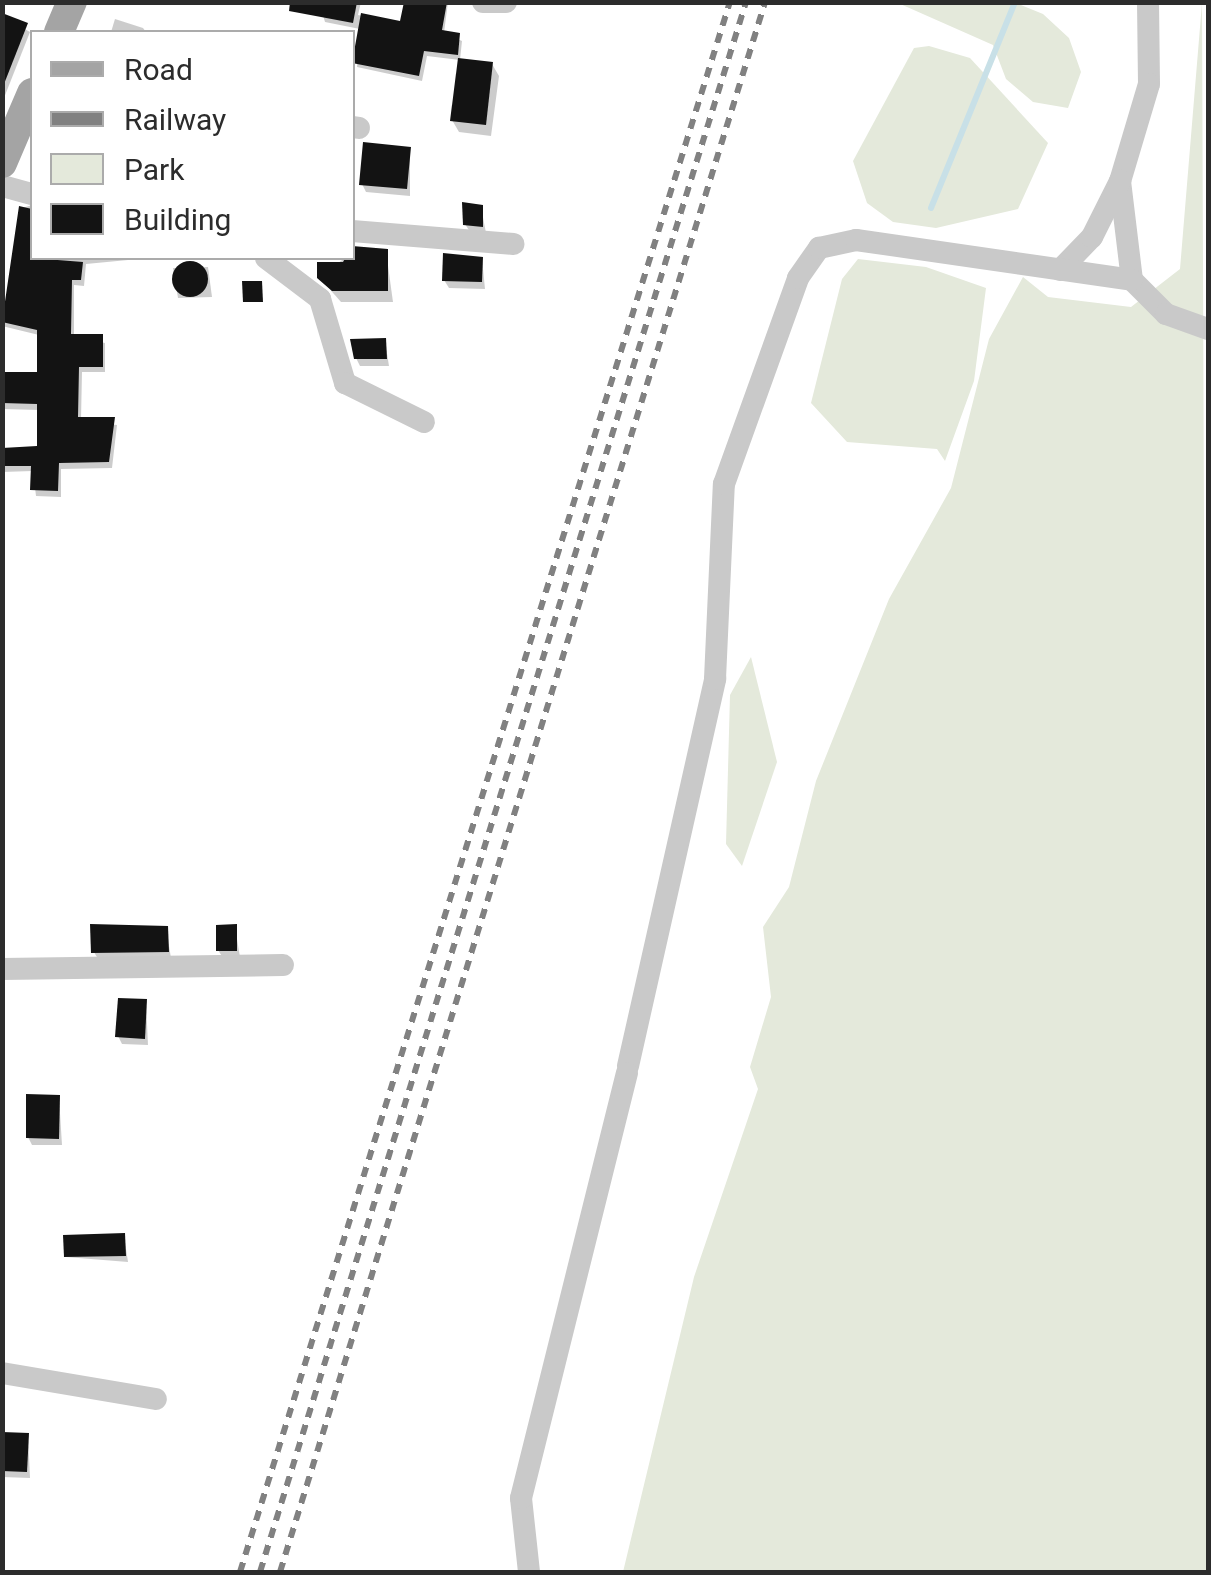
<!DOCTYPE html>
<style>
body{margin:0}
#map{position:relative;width:1211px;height:1575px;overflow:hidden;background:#fff;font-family:Roboto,sans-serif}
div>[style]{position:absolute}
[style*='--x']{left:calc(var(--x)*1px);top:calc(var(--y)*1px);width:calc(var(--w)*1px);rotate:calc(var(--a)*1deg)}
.green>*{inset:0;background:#e4e9db}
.shadow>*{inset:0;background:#0003}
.stream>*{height:6px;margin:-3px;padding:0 3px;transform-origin:3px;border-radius:3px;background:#c8e0e7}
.building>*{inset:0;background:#131313}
.round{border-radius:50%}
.minor>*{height:22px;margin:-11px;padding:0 11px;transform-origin:11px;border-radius:11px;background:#c9c9c9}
.major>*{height:30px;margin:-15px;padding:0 15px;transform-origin:15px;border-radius:15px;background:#a4a4a4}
.rail>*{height:6px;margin-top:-3px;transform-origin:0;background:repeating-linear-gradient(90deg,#818181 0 10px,transparent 0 18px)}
span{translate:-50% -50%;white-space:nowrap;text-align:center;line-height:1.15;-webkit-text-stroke:10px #fff;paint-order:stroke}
.frame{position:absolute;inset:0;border:5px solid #2c2c2c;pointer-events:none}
.legend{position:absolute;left:30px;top:30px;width:325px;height:230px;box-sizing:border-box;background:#fff;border:2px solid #ababab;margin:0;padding:12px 18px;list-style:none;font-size:30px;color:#2c2c2c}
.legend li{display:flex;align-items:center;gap:20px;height:50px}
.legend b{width:50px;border:2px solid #ababab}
</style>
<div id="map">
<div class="green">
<i style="clip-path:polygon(898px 3px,1016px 3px,1043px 14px,1069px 38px,1081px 72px,1068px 108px,1033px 102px,1006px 79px,993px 45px)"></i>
<i style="clip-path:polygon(1202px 3px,1208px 1572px,623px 1572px,694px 1277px,758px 1089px,750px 1067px,771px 997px,763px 927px,789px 887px,816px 781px,889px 599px,951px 488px,989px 339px,1023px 277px,1048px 297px,1131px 307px,1180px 269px)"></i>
<i style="clip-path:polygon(929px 46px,970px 58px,1048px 143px,1018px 209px,936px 228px,893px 222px,867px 203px,853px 161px,914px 48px)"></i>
<i style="clip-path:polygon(858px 259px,926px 267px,986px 288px,974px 381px,945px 461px,937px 449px,847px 442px,811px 403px,842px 279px)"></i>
<i style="clip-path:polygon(751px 657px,777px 762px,742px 866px,726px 844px,730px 695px)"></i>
</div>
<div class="shadow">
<i style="clip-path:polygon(319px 2px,361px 2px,358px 15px,402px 24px,407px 2px,448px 2px,444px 33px,462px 41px,460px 60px,492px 64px,499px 76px,491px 136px,459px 132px,452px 120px,460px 60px,427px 56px,422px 81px,357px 67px,360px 29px,325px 22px)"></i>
<i style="clip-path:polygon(2px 16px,30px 32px,2px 103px)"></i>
<i style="clip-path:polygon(115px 19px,143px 28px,146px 32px,111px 32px)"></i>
<i style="clip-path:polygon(410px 149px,410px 196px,366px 192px,362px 184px)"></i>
<i style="clip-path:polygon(32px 205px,32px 258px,149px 258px,86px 264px,84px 286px,74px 285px,74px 336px,105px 343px,105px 372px,82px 372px,81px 420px,117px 425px,112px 468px,61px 469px,61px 497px,36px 496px,33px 471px,2px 472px,2px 450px,40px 449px,39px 410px,2px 409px,2px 374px,40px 374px,39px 335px,2px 326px,22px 208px)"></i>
<i style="clip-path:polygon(481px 207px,486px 233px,470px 232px,465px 224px)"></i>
<i style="clip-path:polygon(386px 251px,393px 302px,341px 302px,319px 277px,345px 258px)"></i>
<i style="clip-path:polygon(482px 259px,485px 289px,449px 288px,444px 280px)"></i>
<i style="clip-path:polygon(208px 267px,212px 297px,178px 298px,173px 268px)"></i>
<i style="clip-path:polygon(385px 341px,389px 366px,360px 366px,356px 358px)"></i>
<i style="clip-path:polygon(235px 927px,240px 957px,223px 958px,218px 950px)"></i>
<i style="clip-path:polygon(166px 928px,171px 958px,98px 959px,94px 952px)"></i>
<i style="clip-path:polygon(146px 1002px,148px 1045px,122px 1044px,118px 1036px)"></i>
<i style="clip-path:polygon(59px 1097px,62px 1145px,32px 1145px,28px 1137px)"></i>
<i style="clip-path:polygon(124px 1236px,128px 1262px,66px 1257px)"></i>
<i style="clip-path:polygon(2px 1434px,28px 1435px,30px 1478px,2px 1477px)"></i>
</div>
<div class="stream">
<i style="--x:931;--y:208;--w:222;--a:-67.8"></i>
</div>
<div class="building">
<i style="clip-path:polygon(290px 2px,357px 2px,353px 23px,289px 11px)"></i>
<i style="clip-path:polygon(404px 2px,447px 2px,442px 30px,460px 33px,458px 55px,424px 51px,419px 76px,352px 63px,361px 13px,400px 21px)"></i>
<i style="clip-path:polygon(2px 13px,28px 23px,4px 84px,2px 84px)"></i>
<i style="clip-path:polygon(458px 58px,493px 62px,486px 125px,450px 121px)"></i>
<i style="clip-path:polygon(363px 142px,411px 147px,407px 189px,359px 185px)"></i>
<i style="clip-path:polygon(462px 202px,483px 205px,483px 227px,463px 225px)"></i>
<i style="clip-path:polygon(19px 206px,32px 209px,32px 258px,83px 262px,81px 280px,72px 280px,71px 334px,103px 334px,103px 367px,79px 367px,78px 417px,115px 417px,109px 462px,59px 463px,58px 491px,30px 490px,31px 466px,2px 466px,2px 448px,37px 446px,37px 404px,2px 403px,2px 372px,37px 372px,37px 330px,2px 322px)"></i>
<i style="clip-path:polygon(352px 246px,388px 249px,388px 291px,332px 291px,317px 278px,317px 262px,343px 262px)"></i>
<i style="clip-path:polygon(443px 253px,483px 257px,482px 282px,442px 281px)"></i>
<i class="round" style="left:172px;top:261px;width:36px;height:36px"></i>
<i style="clip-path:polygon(242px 281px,262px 281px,263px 302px,243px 302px)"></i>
<i style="clip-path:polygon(386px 338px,387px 359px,354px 359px,350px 339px)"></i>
<i style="clip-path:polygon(90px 924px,168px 926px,169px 952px,91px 953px)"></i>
<i style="clip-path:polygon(237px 924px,237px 951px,216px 951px,216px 925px)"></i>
<i style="clip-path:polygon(118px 998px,147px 999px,145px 1039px,115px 1037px)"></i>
<i style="clip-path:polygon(26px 1094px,60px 1095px,59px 1139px,26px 1138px)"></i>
<i style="clip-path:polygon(125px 1233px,126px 1256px,64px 1257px,63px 1235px)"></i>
<i style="clip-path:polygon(2px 1432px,29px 1433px,27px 1472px,2px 1471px)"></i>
</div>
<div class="minor">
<i style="--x:483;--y:2;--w:23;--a:0"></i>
<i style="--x:1148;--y:2;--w:82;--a:89.3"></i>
<i style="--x:1149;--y:84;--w:101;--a:106.6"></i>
<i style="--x:1120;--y:181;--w:100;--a:83.1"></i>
<i style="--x:1132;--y:280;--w:48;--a:45"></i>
<i style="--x:1166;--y:314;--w:45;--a:19.7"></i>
<i style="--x:352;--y:127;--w:7;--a:8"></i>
<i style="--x:2;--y:186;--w:31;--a:15"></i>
<i style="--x:352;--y:231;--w:162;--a:4.6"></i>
<i style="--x:266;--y:258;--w:68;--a:37.2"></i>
<i style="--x:320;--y:299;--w:88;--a:73.4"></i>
<i style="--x:345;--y:383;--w:88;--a:26.3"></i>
<i style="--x:1060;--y:270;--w:46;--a:-45.9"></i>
<i style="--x:1092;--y:237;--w:63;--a:-63.4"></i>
<i style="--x:2;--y:969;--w:281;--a:-0.8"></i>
<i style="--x:628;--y:1066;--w:397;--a:-77.3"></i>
<i style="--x:715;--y:679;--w:195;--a:-87.4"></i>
<i style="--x:724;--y:484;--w:219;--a:-70.2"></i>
<i style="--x:798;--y:278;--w:37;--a:-55"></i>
<i style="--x:819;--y:248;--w:38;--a:-12"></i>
<i style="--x:856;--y:240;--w:279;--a:8.2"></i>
<i style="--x:2;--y:1373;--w:156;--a:9.6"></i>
<i style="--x:529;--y:1572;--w:74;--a:-96.2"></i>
<i style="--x:521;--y:1498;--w:438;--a:-76"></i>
</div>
<div class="major">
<i style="--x:59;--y:32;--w:33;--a:-67"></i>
<i style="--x:2;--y:163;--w:76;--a:-66.8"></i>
</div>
<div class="rail">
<i style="--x:240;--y:1572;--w:1645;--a:-72.67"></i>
<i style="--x:260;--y:1572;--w:1644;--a:-72.8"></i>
<i style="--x:280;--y:1572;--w:1643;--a:-72.83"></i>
</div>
<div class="frame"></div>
<ul class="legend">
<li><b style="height:12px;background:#a4a4a4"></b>Road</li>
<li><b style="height:12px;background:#818181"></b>Railway</li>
<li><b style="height:28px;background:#e4e9db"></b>Park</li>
<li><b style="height:28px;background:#131313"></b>Building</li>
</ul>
</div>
